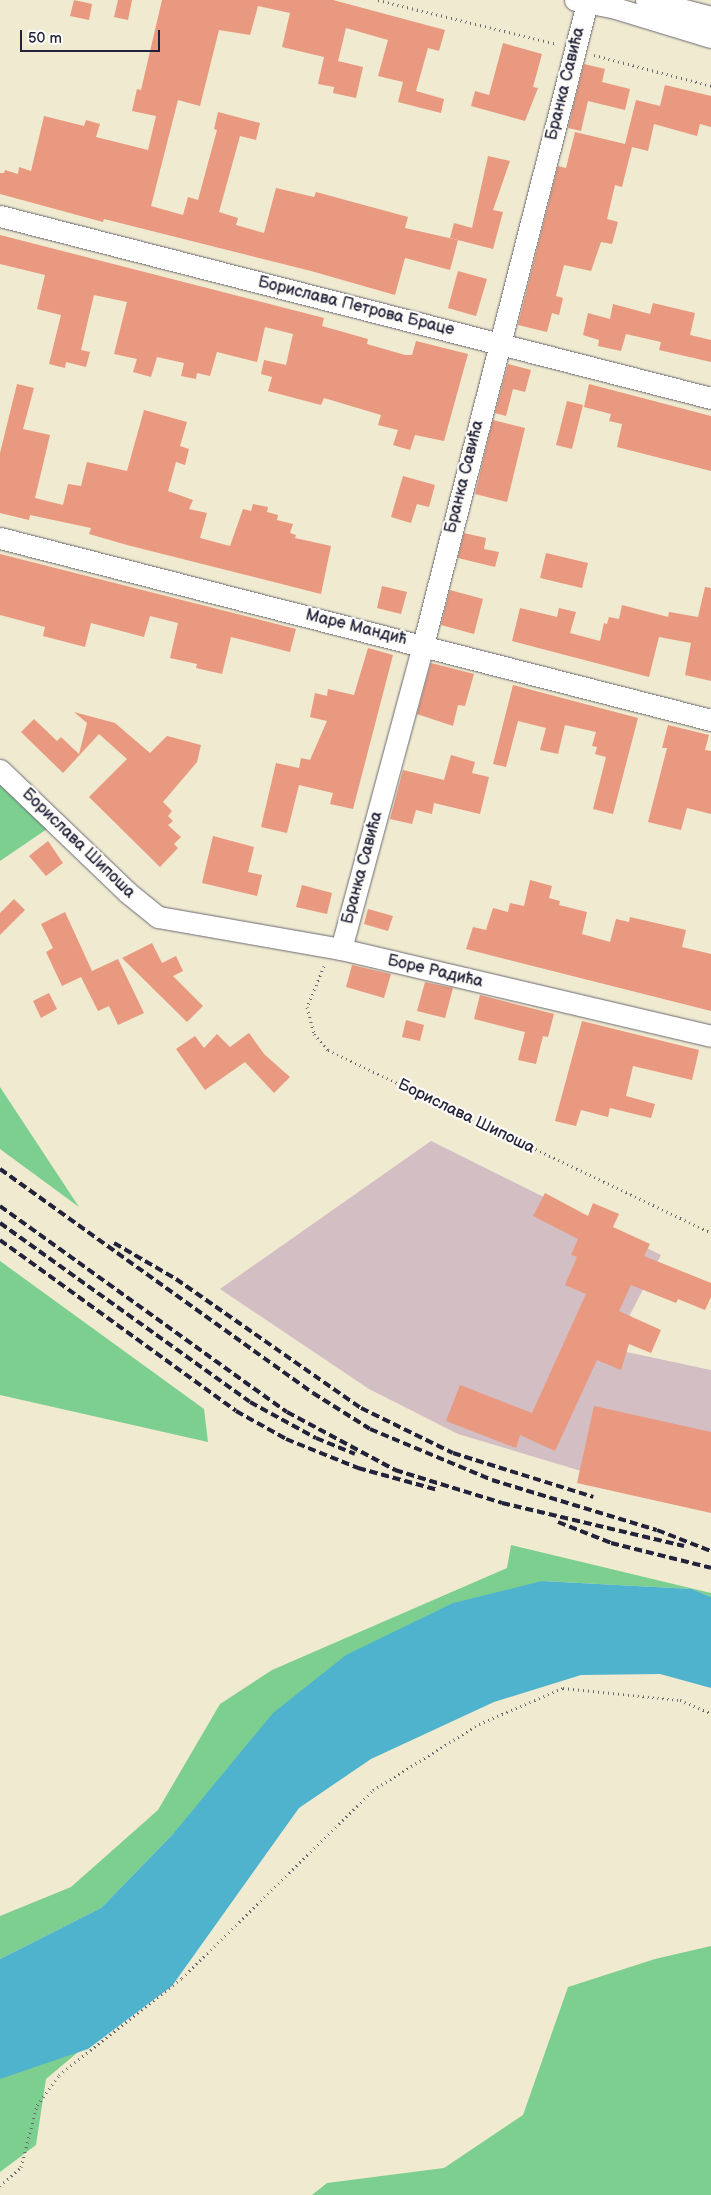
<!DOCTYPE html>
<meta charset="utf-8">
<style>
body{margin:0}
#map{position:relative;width:711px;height:2195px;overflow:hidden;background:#f0ead1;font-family:"Balsamiq Sans",sans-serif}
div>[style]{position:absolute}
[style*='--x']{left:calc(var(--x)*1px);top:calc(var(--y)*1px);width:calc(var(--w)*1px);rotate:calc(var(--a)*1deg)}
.industrial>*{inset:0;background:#d2bec3}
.green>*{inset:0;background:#7dcf90}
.water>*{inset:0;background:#50b3ce}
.building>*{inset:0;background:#e8997f}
.path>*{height:3px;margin-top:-1.5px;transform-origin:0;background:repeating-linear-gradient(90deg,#6a6870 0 1px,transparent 0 5px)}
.roads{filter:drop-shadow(0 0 1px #6a6870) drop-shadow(0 0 1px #6a6870)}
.minor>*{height:21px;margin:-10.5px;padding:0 10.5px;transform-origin:10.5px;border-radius:10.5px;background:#fff}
.rail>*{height:4px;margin-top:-2px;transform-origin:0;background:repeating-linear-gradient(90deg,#22223b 0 8px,transparent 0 12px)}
span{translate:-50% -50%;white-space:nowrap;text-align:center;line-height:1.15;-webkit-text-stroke:4.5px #fdfcf7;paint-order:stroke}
.street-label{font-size:16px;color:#22223b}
.scale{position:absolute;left:20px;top:30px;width:140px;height:22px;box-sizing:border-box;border:2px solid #22223b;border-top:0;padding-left:6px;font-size:15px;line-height:18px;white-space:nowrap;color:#22223b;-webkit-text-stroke:4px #fdfcf7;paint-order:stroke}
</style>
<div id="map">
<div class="industrial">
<i style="clip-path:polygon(431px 1141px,661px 1255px,612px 1349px,711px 1370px,711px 1510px,458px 1434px,369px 1389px,220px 1289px)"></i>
</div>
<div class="green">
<i style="clip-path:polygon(0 785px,47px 829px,0 861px)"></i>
<i style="clip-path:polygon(0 1087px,79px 1207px,0 1149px)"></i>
<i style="clip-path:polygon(0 1261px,204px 1409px,208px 1442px,0 1395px)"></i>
<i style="clip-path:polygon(511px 1545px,711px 1593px,711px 1597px,692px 1589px,542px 1581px,173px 1834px,101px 1908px,0 1959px,0 1916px,71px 1887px,158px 1810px,220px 1704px,272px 1670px,507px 1568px)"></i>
<i style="clip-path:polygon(711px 1946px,711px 2195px,312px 2195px,327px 2183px,444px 2168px,523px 2115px,568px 1987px,655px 1959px)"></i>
<i style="clip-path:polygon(127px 2011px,46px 2079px,36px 2145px,0 2172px,0 2077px)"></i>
</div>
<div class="water">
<i style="clip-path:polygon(542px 1581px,692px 1589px,711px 1597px,711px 1688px,660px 1674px,581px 1675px,494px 1702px,371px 1759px,299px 1808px,172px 1986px,88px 2049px,0 2079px,0 1959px,101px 1908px,173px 1834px,273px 1713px,346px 1655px,453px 1603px)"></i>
</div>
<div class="building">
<i style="clip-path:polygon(74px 0,92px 4px,89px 20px,70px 16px)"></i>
<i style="clip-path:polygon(118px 0,132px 0,128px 20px,114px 17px)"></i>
<i style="clip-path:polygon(162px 0,333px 0,445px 30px,439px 51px,428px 48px,416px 91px,444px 99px,441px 113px,398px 102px,403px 82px,378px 76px,388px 40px,346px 28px,338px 61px,363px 67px,356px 98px,333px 93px,334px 87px,318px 84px,324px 57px,282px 47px,290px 13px,258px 6px,250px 35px,219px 30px,200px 106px,178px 100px,151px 206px,183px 215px,188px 197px,198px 200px,217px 130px,214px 129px,218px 112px,260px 123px,256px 140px,240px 136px,219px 212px,238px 218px,236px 225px,264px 233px,276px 188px,314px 197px,316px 192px,408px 217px,405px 228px,458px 240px,450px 270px,405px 258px,395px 295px,311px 271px,104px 219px,103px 222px,0 194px,0 173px,4px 173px,5px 170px,18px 174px,19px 167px,31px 171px,44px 116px,84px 126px,86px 120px,100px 124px,96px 137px,148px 150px,156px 116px,132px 111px,137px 89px,141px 90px)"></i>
<i style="clip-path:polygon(503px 43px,542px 54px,533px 87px,538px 88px,525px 121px,471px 106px,475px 91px,489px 95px)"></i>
<i style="clip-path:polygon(584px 64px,605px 69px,602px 82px,630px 89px,625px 110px,588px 101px,581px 131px,568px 128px)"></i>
<i style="clip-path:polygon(665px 85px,711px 96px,711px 127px,700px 124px,697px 136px,654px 124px,648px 151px,632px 147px,622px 187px,615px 185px,607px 219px,618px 222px,612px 244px,601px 242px,591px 271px,564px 265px,556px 296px,563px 298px,559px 315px,552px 313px,547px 332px,518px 325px,558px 166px,566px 168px,575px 132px,625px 144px,636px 100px,660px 106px)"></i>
<i style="clip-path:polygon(488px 156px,510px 161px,493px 210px,503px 212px,493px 249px,450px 238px,454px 223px,472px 228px)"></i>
<i style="clip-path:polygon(0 235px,324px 318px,322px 326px,368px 339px,367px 344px,405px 355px,412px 355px,416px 341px,468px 354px,444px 441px,415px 435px,410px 450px,393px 445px,398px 430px,378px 425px,381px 415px,324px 398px,321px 405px,268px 391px,272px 377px,261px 374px,264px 360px,286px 365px,293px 334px,265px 327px,257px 362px,217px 352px,210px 376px,197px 373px,196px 379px,181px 376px,184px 363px,157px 357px,151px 377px,133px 372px,137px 359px,114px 354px,127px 302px,94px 295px,81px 350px,90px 352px,86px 367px,66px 362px,65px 368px,49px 364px,61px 315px,37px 309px,45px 275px,0 264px)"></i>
<i style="clip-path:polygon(458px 271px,487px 279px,476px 316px,448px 308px)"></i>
<i style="clip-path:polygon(653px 303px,695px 313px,690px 335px,711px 340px,711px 362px,659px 350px,661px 342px,626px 334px,621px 351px,598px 346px,599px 340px,583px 335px,588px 313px,610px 319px,613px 304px,650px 314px)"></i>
<i style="clip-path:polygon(508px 364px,531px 370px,525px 392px,513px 389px,506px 416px,495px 413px)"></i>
<i style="clip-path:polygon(17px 384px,34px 388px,23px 429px,50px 435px,35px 498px,63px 505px,68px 484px,81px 486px,87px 462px,127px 471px,144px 410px,187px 422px,180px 446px,189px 449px,185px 465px,176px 462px,168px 491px,193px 500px,189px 509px,207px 513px,200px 538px,230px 546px,243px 509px,251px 511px,253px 504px,268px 507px,267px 512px,278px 515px,277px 520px,293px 524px,290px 533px,296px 535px,295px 538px,331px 546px,321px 594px,127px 545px,89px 534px,91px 528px,30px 515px,29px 520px,0 513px,0 453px)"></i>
<i style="clip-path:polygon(589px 384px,711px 416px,711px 471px,617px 447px,622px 424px,609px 421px,611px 414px,584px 407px)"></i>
<i style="clip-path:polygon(567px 401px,583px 405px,572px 449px,556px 445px)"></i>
<i style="clip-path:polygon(493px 420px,525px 428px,507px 502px,475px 494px)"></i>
<i style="clip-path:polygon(403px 476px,435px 485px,429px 507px,417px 504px,411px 523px,391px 517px)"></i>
<i style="clip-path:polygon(464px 533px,486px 538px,484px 549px,499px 552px,495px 567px,458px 558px)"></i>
<i style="clip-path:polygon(546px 553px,588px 563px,582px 588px,540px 578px)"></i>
<i style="clip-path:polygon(0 554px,296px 629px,290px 652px,231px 637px,222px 674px,196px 668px,197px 664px,170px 658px,178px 623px,150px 616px,144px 637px,91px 623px,85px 647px,43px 636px,45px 627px,0 615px)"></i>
<i style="clip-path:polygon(382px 586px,407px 592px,401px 614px,377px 608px)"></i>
<i style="clip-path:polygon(705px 587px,711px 588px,711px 681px,685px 675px,691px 643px,659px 637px,649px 677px,512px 641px,520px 608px,557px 617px,559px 608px,576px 612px,570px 633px,600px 641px,604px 623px,607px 624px,609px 617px,619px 619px,622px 605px,668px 617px,669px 612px,698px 617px)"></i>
<i style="clip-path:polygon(450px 590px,483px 599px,474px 634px,441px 625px)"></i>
<i style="clip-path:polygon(368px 648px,393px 655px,353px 809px,330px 804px,333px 793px,299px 785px,287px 833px,261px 827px,276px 763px,299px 768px,301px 758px,310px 760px,327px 721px,310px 717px,315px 693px,327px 696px,328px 689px,354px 695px)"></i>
<i style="clip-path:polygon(431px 663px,474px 674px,465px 706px,458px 705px,453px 726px,417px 714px)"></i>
<i style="clip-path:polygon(513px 685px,638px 718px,613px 814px,593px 809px,606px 757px,595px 754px,597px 747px,592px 746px,596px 732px,565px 725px,558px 754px,540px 750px,546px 728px,518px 721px,506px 767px,493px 764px)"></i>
<i style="clip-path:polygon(74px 712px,115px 723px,150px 753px,167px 736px,201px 745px,197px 762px,163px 802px,172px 811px,168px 816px,173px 821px,168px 825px,181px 837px,174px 844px,178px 848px,160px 867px,89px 797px,127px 759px,99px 734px,63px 773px,21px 732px,34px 719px,57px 741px,61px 737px,79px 754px,87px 723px)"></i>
<i style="clip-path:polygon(668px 725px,709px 735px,705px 750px,711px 751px,711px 814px,687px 808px,681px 830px,648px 822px,667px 748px,662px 748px)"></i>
<i style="clip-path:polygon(451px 755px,475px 762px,472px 773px,489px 777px,480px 814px,434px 803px,432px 814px,416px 810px,412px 824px,390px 819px,403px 770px,444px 780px)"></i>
<i style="clip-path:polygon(213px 836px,254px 847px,248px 872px,262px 875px,257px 896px,202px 883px)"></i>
<i style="clip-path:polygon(48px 841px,63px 863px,46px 876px,29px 856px)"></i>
<i style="clip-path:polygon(530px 880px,552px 886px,549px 898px,560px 901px,559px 905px,587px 912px,582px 934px,610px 942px,616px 919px,629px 922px,630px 917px,686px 930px,682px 947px,711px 954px,711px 1011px,466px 949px,473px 927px,486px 930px,493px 908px,508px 912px,510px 903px,524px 906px)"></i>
<i style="clip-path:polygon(302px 885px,332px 893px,327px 914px,296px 907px)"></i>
<i style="clip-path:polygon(14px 899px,25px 910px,0 935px,0 913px)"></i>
<i style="clip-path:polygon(368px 909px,393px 916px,388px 931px,364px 924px)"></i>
<i style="clip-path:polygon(65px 912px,92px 971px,118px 959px,144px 1013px,118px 1025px,109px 1006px,98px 1011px,81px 977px,62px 986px,46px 952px,53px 948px,41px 924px)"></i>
<i style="clip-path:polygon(152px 943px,162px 963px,176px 956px,183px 971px,173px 976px,203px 1006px,187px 1022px,122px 958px)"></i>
<i style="clip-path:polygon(352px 965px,391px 974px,384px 998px,346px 987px)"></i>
<i style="clip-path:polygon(425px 982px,453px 988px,445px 1018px,417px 1011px)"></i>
<i style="clip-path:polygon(49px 993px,57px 1009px,41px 1018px,33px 1001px)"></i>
<i style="clip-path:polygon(480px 995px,554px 1014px,548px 1037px,543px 1036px,536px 1064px,518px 1060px,525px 1032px,474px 1019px)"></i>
<i style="clip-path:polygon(406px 1020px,424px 1025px,420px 1041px,402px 1037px)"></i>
<i style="clip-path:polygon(582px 1021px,699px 1050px,692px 1080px,633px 1066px,626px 1096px,655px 1104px,651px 1118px,610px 1108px,608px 1117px,581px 1110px,576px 1126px,555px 1121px)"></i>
<i style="clip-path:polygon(249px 1033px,264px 1054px,290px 1077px,274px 1093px,245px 1062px,205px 1090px,176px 1049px,195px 1036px,204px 1048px,217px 1034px,230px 1047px)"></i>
<i style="clip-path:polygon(545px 1193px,588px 1216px,593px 1203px,619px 1214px,613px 1227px,650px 1244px,644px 1256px,711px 1283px,711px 1297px,705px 1310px,678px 1299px,676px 1303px,631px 1285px,619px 1311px,661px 1330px,651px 1353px,629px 1344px,621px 1370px,597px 1360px,555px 1451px,520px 1435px,516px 1448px,446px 1421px,460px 1385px,532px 1413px,586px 1294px,565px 1285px,577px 1257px,571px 1255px,578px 1239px,533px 1216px)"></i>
<i style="clip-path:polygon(594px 1406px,711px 1432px,711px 1513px,577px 1483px)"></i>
</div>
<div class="path">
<i style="--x:378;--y:0;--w:184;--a:13.8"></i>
<i style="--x:594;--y:55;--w:121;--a:14.8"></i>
<i style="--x:324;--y:966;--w:44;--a:112.5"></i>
<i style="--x:307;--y:1007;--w:28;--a:75"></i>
<i style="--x:314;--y:1034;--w:21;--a:49"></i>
<i style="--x:328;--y:1050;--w:424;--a:25.5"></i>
<i style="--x:0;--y:2186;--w:28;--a:-42"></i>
<i style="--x:21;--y:2167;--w:64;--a:-75.5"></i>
<i style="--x:37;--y:2105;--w:37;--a:-54"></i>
<i style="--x:59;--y:2075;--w:157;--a:-38.3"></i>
<i style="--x:182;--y:1978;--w:268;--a:-44.5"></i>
<i style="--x:373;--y:1790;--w:125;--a:-31.9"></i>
<i style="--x:479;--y:1724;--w:91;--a:-23.2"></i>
<i style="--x:563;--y:1688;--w:118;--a:5.9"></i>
<i style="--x:680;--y:1700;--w:34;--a:23"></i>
</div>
<div class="roads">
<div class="minor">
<i style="--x:575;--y:0;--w:38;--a:11"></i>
<i style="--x:612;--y:7;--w:103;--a:16.9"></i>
<i style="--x:646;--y:0;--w:67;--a:14.7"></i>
<i style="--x:0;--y:216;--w:734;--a:14.36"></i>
<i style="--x:0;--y:538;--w:734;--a:14.36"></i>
<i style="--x:0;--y:770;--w:176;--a:43.8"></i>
<i style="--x:127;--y:892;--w:40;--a:39"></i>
<i style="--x:158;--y:917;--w:186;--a:9.9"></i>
<i style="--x:341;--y:949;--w:380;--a:13.2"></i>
<i style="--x:341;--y:949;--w:315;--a:-74.9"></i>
<i style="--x:423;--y:645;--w:663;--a:-75.67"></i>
</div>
</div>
<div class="rail">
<i style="--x:0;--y:1169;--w:385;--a:35.6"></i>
<i style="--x:313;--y:1393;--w:67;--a:32.3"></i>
<i style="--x:370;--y:1429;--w:132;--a:22.7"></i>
<i style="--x:492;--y:1480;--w:172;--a:16.9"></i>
<i style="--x:657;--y:1530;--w:58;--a:21.3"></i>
<i style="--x:0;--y:1206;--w:353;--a:35.7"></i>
<i style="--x:287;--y:1412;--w:123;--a:28.2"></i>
<i style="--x:395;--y:1470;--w:112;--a:17.1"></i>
<i style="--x:502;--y:1503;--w:187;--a:13.3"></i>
<i style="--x:0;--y:1223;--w:307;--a:35.6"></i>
<i style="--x:250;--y:1402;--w:75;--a:28.6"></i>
<i style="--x:316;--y:1438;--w:42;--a:22.3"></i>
<i style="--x:0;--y:1240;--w:291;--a:35.9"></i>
<i style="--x:236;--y:1411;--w:57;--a:29.2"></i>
<i style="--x:286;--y:1439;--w:78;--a:21.9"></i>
<i style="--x:358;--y:1468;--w:83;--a:15.4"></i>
<i style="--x:114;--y:1243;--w:72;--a:30.1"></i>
<i style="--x:176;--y:1279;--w:226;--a:34.9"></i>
<i style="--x:361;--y:1408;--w:102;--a:26.1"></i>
<i style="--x:453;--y:1453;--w:147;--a:17.4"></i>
<i style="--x:558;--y:1522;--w:57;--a:21.6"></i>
<i style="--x:611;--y:1543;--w:103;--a:14"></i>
</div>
<div class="street-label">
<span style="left:566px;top:84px;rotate:-76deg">Бранка Савића</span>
<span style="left:356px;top:307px;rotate:14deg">Борислава Петрова Браце</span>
<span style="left:465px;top:477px;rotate:-76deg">Бранка Савића</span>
<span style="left:356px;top:628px;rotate:14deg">Маре Мандић</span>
<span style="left:78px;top:844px;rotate:44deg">Борислава Шипоша</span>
<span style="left:363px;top:868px;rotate:-75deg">Бранка Савића</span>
<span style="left:435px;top:972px;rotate:13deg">Боре Радића</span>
<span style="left:466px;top:1117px;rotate:26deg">Борислава Шипоша</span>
</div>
<div class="scale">50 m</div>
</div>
